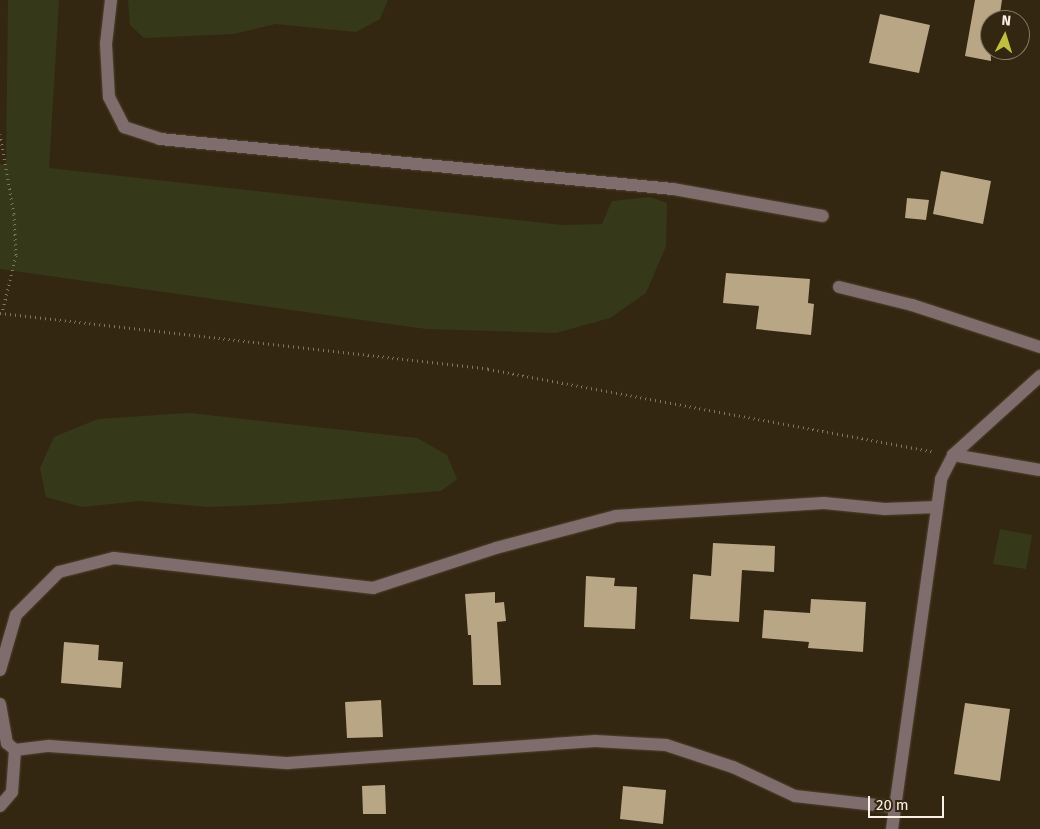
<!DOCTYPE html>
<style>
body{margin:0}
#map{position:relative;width:1040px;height:829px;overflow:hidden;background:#332711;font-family:"Fira Sans",sans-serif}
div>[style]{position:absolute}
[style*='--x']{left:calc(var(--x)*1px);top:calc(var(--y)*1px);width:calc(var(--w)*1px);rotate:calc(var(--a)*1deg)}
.green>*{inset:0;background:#353919}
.building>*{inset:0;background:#b9a685}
.path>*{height:3px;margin-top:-1.5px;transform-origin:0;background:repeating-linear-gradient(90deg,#807663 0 1px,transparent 0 5px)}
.roads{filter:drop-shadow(0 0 1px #4f432f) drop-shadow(0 0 1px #4f432f)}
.minor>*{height:12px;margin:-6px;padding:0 6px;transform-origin:6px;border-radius:6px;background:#7f6d6e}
span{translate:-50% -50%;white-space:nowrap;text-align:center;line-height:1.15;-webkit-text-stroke:5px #332711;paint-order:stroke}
.north{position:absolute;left:980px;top:10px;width:50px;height:50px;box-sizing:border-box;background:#332711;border:1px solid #827865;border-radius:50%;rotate:5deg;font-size:14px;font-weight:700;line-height:20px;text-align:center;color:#f9f1e4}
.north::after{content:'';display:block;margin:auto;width:18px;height:22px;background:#c1be40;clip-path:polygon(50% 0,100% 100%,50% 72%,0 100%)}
.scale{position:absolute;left:868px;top:796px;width:76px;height:22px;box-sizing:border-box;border:2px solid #f9f1e4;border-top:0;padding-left:6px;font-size:15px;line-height:18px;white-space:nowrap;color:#f9f1e4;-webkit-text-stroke:4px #332711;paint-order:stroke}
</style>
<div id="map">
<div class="green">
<i style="clip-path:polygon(8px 0,59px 0,49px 168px,562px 225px,602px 224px,612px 201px,650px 197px,667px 203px,666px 246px,646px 293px,610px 318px,556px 333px,426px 329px,0 269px,0 164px,6px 165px)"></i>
<i style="clip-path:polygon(128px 0,388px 0,380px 19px,356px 32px,276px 24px,233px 34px,144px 38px,130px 25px)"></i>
<i style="clip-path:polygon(189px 413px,417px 438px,447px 455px,457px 479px,441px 491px,278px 504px,209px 507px,140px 501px,82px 507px,46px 497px,40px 468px,54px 437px,98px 419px)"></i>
<i style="clip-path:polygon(1000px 529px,1032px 535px,1026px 569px,993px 564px)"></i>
</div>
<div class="building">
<i style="clip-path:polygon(975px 0,1002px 0,999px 20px,990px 20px,991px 61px,965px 56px)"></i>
<i style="clip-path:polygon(880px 14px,930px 25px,919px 73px,869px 63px)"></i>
<i style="clip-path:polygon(941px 171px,991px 181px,983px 224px,933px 214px)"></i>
<i style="clip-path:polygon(907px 198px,929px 200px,926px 220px,905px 218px)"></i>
<i style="clip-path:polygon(726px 273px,810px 279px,808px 303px,814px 304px,811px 335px,756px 329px,759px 306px,723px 303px)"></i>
<i style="clip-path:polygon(713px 543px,775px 546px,774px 572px,742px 570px,739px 622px,690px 619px,693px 574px,711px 576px)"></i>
<i style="clip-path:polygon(586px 576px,615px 578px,614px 586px,637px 587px,635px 629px,584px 627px)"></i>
<i style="clip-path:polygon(495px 592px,495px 603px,504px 602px,506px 621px,497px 622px,501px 685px,473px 685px,471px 635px,468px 635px,465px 594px)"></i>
<i style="clip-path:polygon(811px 599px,866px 602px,863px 652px,808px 648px,809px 642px,762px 638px,764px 610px,810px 613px)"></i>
<i style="clip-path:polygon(64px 642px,99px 645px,98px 660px,123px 662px,121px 688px,61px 683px)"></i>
<i style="clip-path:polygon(381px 700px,383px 737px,347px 738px,345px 702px)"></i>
<i style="clip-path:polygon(965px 703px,1010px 709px,1000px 781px,954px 774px)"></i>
<i style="clip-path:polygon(385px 785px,386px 814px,363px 814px,362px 786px)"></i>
<i style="clip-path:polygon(623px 786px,666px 790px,663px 824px,620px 819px)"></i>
</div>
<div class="path">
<i style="--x:0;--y:134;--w:81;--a:80.1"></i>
<i style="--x:14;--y:214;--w:41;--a:87.2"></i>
<i style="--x:16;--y:255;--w:60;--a:103.6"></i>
<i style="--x:0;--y:313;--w:491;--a:6.5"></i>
<i style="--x:488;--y:369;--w:454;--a:10.5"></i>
</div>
<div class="roads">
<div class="minor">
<i style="--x:111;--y:0;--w:44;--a:96.5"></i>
<i style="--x:106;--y:44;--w:53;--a:86.8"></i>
<i style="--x:109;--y:97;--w:34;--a:63"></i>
<i style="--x:124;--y:127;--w:38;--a:18"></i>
<i style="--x:160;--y:139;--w:515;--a:5.57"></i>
<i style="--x:673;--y:189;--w:152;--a:10.2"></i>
<i style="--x:839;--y:287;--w:75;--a:13.9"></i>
<i style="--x:912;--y:305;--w:135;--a:18.2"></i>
<i style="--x:953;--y:455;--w:88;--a:9.8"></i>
<i style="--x:0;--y:670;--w:57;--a:-73.8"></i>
<i style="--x:16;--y:615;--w:61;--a:-45"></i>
<i style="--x:59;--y:572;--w:57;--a:-14.3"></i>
<i style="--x:114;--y:558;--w:261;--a:6.6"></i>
<i style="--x:373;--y:588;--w:129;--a:-18"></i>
<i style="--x:496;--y:548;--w:124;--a:-14.9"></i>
<i style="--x:616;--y:516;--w:208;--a:-3.6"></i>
<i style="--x:824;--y:503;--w:61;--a:5.6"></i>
<i style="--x:885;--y:509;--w:52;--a:-2.2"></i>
<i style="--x:0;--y:704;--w:40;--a:80"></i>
<i style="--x:7;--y:743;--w:11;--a:41"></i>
<i style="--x:15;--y:750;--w:34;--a:-7"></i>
<i style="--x:49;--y:746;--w:240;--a:4.1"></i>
<i style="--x:288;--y:763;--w:308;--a:-4.1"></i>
<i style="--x:595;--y:741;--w:71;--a:3.2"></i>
<i style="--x:666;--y:745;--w:71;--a:18.2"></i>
<i style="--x:733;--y:767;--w:68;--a:25.1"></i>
<i style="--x:795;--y:796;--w:99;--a:6.4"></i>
<i style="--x:0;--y:806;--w:18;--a:-49"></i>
<i style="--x:12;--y:792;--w:42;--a:-85.9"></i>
<i style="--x:892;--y:829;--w:353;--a:-82"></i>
<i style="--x:941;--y:479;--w:27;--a:-63"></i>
<i style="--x:953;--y:455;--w:118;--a:-42.2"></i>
</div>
</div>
<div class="north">N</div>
<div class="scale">20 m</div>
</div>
